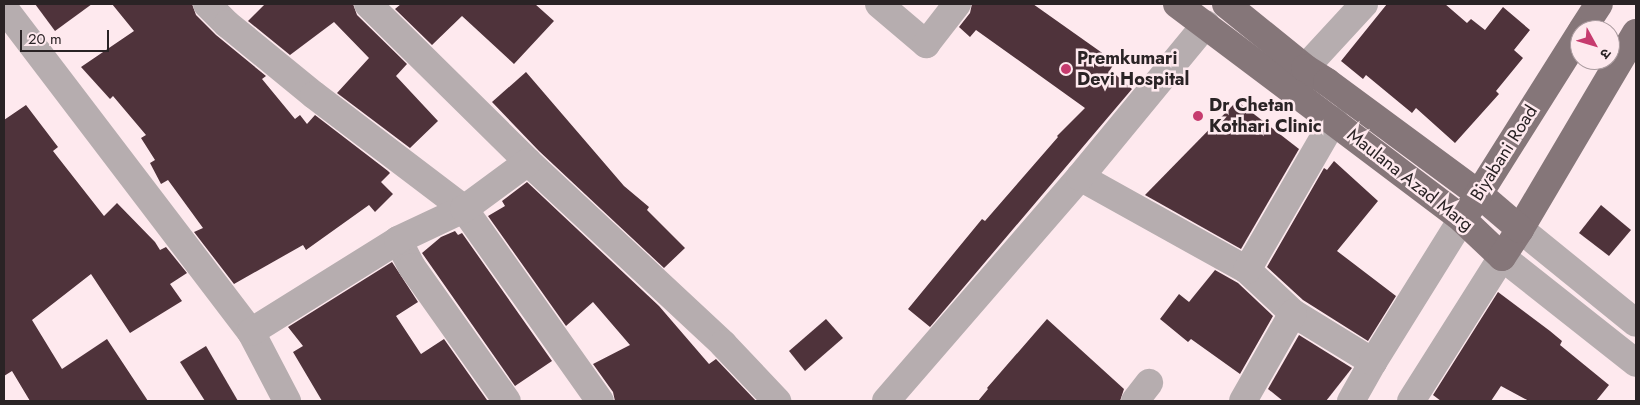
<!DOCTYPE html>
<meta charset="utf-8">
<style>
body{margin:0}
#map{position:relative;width:1640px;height:405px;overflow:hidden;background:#fee9ee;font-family:Jost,"Noto Sans Devanagari",sans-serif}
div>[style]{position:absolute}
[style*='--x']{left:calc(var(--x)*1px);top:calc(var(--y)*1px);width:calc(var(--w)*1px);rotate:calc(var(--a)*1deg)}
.building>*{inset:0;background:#4f333b}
.minor>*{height:28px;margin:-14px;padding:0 14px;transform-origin:14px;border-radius:14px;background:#b6adaf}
.major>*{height:28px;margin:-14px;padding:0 14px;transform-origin:14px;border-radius:14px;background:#857679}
.dots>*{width:14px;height:14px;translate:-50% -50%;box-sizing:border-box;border:2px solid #fee9ee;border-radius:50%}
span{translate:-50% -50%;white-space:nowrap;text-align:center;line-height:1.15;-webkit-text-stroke:5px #fee9ee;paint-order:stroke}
.poi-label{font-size:18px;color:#2a2325;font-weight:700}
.left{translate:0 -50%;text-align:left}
.street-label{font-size:18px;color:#2a2325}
.frame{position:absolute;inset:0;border:5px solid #2a2325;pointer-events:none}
.north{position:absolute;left:1570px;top:20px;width:50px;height:50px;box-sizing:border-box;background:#fee9ee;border:1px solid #a99a9e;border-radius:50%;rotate:129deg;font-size:14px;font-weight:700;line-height:20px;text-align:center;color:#2a2325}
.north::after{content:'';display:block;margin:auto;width:18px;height:22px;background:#c63b6e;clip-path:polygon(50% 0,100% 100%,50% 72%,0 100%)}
.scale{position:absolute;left:20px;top:30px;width:89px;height:22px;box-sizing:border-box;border:2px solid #2a2325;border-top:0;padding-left:6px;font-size:15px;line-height:18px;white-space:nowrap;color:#2a2325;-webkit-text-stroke:4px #fee9ee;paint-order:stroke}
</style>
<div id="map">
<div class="building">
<i style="clip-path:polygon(35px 4px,92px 4px,55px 31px)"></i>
<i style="clip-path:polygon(112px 4px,192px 4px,196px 15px,216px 35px,266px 76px,262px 79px,295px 119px,300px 115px,307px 124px,315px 115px,388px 171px,390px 173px,381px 182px,393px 194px,375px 212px,369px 205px,306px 250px,303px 245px,234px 284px,194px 232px,203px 228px,168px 180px,161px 184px,150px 163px,155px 160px,141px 138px,146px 135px,113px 96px,110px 99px,81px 67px,134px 31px)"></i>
<i style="clip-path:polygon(265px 4px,353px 4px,357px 15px,407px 64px,396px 76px,438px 121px,410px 148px,337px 93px,369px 58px,334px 22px,290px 55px,248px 21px)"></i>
<i style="clip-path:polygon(401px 4px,535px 4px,554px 21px,514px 64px,462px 16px,432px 45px,395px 9px)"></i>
<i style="clip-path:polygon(972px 4px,1033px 4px,1115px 62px,1110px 70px,1132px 89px,930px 327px,908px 309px,982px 219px,985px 221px,1058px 137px,1057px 136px,1085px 108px,976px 30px,970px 37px,959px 27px,970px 13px)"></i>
<i style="clip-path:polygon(1387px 4px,1445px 4px,1467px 23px,1471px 19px,1485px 30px,1503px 7px,1530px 30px,1514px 50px,1523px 58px,1496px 91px,1499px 94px,1455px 143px,1416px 108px,1412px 113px,1366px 75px,1363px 79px,1341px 61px)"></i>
<i style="clip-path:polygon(526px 72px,624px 186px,649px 207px,647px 210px,685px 248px,664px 268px,539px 151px,492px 102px)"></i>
<i style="clip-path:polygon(1237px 101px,1299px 149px,1241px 249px,1145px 195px)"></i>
<i style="clip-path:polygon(26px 105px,58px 147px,53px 151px,104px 216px,117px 203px,155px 242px,160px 250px,166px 247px,187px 273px,170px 284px,182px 301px,130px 333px,91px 274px,32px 320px,62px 369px,107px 339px,148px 401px,30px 401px,12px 371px,4px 376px,4px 120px)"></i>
<i style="clip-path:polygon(1334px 161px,1378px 201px,1337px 251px,1396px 296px,1368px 341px,1303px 300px,1267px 267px,1324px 168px,1327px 170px)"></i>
<i style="clip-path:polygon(527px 182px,659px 306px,709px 364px,716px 359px,756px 401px,615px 401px,613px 392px,593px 364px,630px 345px,593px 302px,566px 326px,488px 216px,505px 206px,502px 201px)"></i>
<i style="clip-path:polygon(1601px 205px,1631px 230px,1609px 256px,1579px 233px)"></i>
<i style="clip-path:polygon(455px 231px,458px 235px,462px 233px,552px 361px,515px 386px,422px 253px,441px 237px)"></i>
<i style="clip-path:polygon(392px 262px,418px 302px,396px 316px,421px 354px,444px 339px,487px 400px,322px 401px,293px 352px,303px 346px,288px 327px)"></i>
<i style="clip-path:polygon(1215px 270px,1238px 283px,1273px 316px,1240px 374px,1191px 339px,1188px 342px,1160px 319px,1179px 294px,1189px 302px)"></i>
<i style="clip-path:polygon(1498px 292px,1550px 331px,1562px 341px,1560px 345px,1609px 385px,1596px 401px,1529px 401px,1501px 386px,1491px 401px,1441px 401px,1433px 395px)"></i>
<i style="clip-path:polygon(826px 319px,843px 338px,805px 371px,789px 351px)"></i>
<i style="clip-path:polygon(1047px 319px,1124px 389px,1120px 401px,978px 401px,988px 389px,987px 388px)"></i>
<i style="clip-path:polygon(1299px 335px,1352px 368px,1326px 401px,1283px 401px,1268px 389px)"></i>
<i style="clip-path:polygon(206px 346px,238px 401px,205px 401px,180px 362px)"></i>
</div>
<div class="minor">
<i style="--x:207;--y:4;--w:28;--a:45"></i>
<i style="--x:227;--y:24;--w:112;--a:39.2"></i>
<i style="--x:314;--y:95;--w:188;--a:37.2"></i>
<i style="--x:464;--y:209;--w:235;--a:54.7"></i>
<i style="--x:368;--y:4;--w:225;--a:44.6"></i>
<i style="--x:528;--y:162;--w:267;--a:43"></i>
<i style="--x:723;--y:344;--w:79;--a:46.5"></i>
<i style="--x:879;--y:4;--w:62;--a:40.4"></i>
<i style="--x:926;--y:44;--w:51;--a:-52.2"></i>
<i style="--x:4;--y:8;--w:407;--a:52.7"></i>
<i style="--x:251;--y:332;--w:78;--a:62.4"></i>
<i style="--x:1305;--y:68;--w:87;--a:-47.3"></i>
<i style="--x:1080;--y:177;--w:191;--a:29.1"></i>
<i style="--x:1247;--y:270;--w:63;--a:43.1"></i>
<i style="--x:1293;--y:313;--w:94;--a:31.5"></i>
<i style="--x:1520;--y:229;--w:149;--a:39"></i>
<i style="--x:398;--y:240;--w:30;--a:63"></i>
<i style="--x:412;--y:267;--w:164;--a:54.7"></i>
<i style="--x:1247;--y:270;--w:173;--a:-59.9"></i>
<i style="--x:251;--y:332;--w:173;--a:-32"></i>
<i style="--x:398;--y:240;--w:73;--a:-25.2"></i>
<i style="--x:464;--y:209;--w:79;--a:-36.3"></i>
<i style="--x:886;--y:401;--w:296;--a:-49.1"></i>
<i style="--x:1080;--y:177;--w:198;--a:-50.5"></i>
<i style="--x:1135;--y:401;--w:23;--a:-52"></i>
<i style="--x:1243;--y:401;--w:101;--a:-60.4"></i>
<i style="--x:1351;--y:401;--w:45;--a:-60.6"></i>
<i style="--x:1373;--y:362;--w:168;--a:-58.1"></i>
<i style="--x:1411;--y:401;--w:170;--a:-57.7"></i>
<i style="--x:1502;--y:257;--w:171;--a:38.3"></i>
</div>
<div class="major">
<i style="--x:1177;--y:4;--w:357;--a:37"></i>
<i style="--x:1462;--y:219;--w:55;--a:43.5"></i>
<i style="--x:1502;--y:257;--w:33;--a:-57"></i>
<i style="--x:1520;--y:229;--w:228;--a:-59.4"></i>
<i style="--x:1226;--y:4;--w:102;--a:39"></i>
<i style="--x:1305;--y:68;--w:26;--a:32"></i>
<i style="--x:1327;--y:82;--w:189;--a:36.4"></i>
<i style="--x:1479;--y:194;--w:54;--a:40.5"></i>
<i style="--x:1582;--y:30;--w:31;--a:-57"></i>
<i style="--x:1470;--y:208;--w:207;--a:-57.8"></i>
</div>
<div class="dots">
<i style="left:1066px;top:69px;background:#c63b6e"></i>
<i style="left:1198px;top:116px;background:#c63b6e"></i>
</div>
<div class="poi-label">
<span class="left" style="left:1077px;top:69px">Premkumari<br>Devi Hospital</span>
<span class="left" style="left:1209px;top:116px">Dr Chetan<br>Kothari Clinic</span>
</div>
<div class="street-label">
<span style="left:1504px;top:153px;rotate:-58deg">Biyabani Road</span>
<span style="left:1410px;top:180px;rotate:38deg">Maulana Azad Marg</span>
</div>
<div class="frame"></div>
<div class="north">उ</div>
<div class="scale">20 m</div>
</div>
